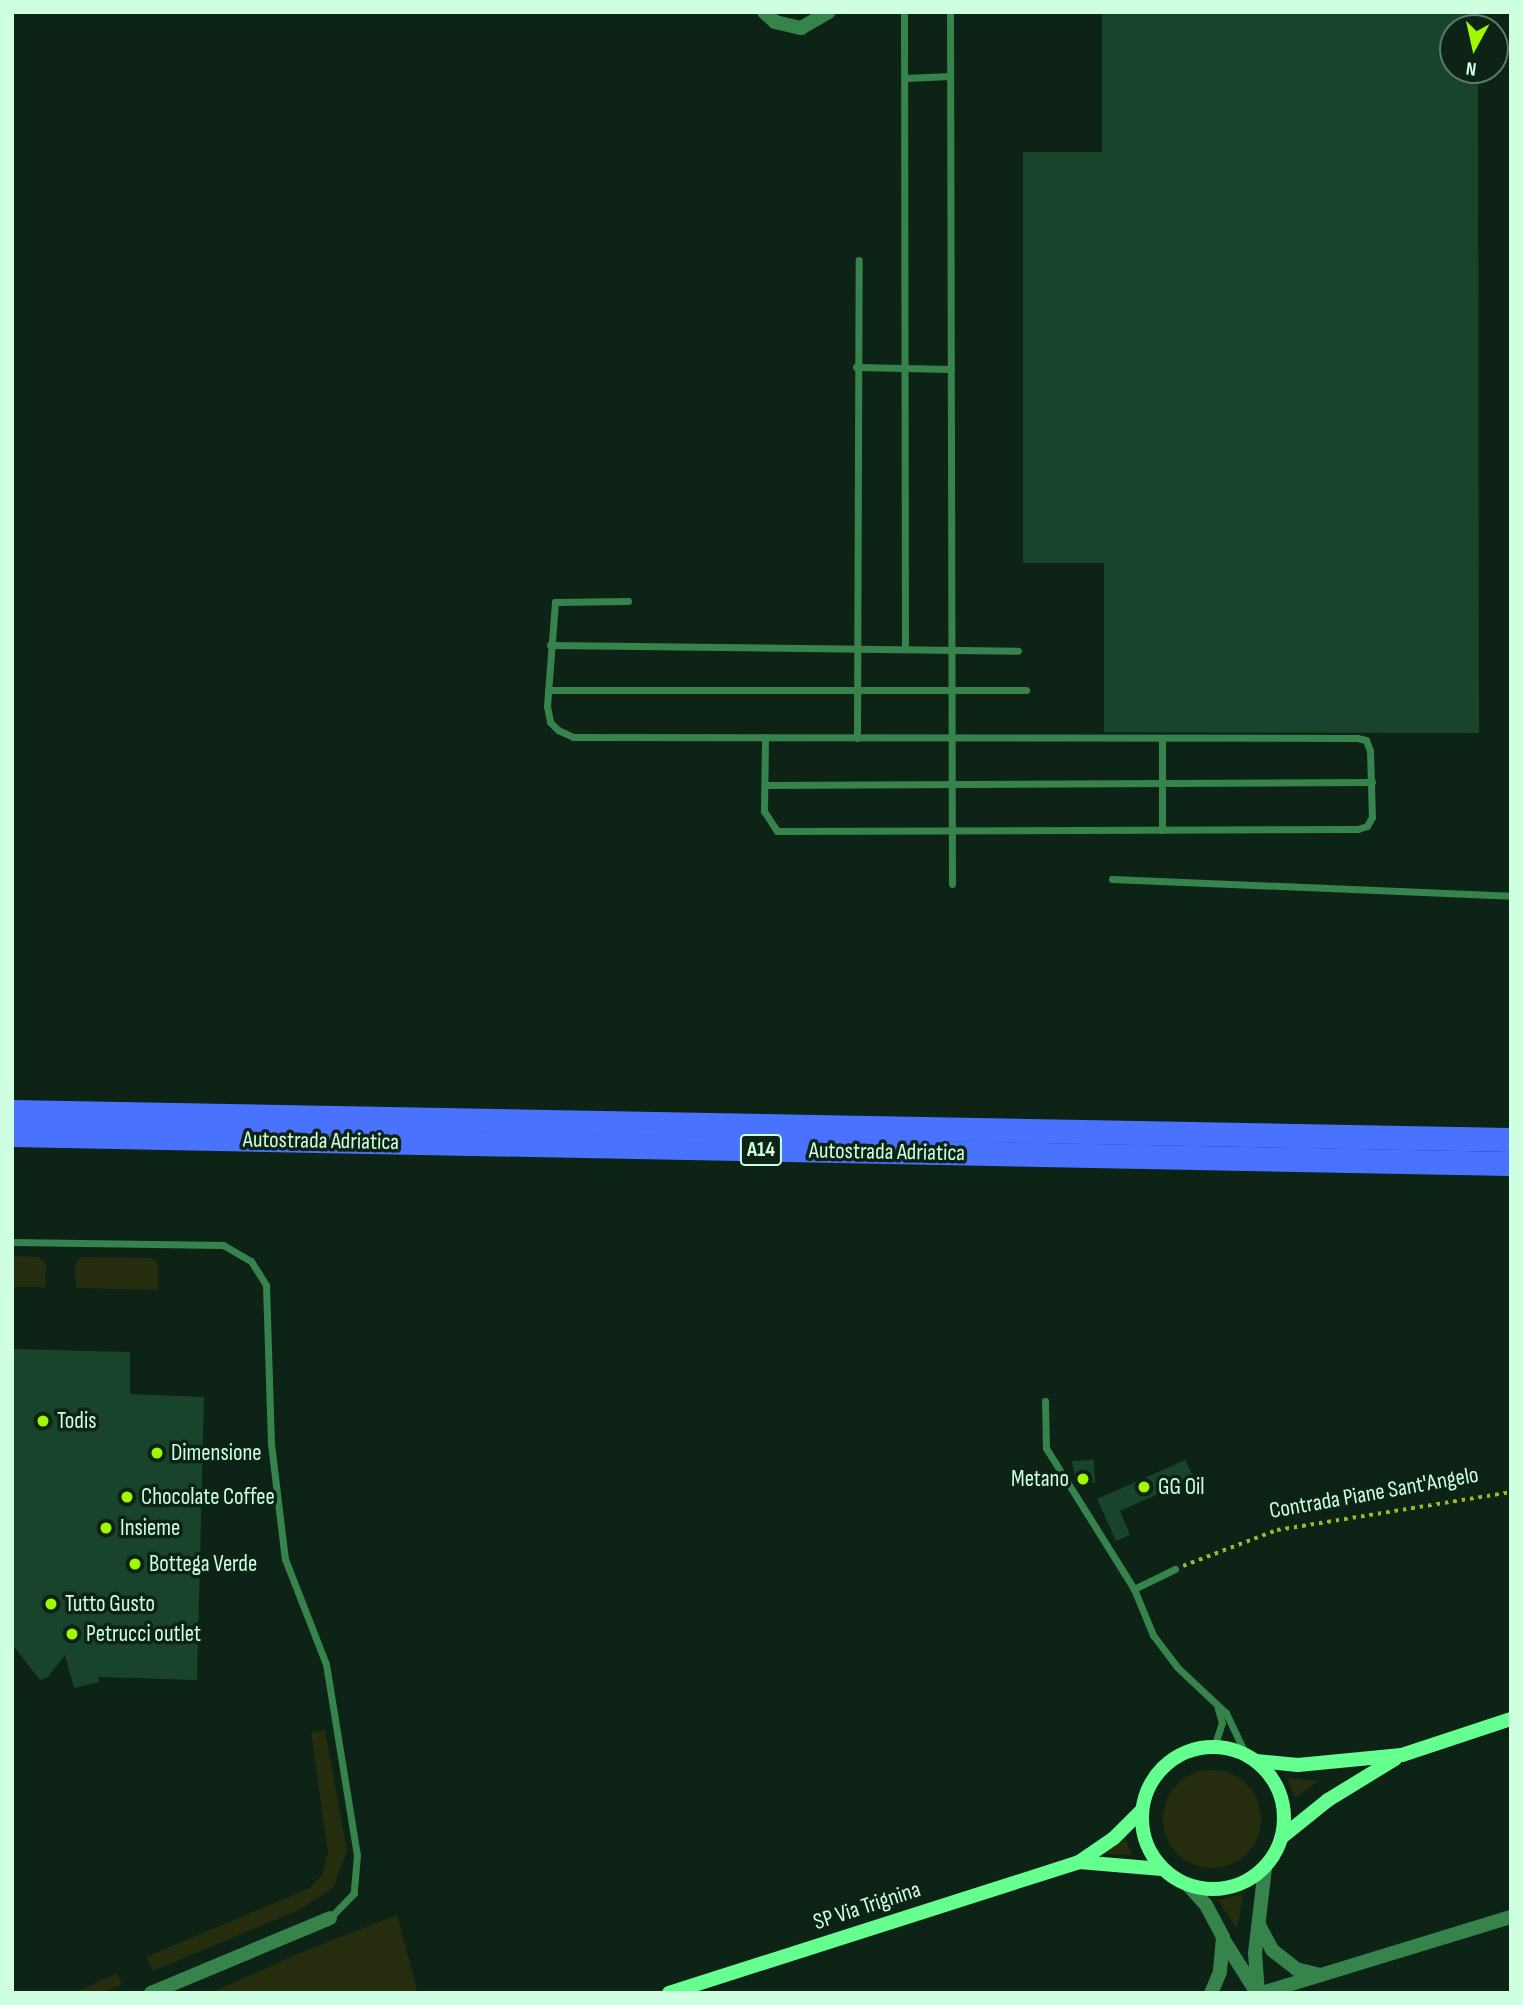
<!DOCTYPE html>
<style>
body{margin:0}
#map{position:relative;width:1523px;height:2005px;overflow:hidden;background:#0d2316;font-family:"Sofia Sans Condensed",sans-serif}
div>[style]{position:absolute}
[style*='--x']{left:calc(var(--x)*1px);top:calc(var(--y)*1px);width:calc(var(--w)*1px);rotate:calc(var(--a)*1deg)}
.green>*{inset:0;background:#262d0f}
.round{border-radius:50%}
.building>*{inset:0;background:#18442c}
.path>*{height:3.5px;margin-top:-1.75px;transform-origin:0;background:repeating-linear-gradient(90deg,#9db829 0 3.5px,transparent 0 8.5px)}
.service>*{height:7px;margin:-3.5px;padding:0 3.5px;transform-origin:3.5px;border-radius:3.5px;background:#36844c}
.minor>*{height:14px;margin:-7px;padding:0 7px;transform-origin:7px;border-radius:7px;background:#36844c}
.tertiary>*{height:14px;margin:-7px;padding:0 7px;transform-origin:7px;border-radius:7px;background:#36844c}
.secondary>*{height:14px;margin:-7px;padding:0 7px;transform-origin:7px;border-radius:7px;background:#65ff90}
.secondary>.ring{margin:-7px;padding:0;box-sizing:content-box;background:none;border:14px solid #65ff90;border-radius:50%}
.motorway>*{height:24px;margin:-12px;padding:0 12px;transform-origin:12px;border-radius:12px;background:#4972ff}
.dots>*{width:19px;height:19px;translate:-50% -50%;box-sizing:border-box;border:4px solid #0d2316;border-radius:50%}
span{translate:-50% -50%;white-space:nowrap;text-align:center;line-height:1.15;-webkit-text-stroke:7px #0d2316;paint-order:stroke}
.shield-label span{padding:2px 5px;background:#0d2316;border:2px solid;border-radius:5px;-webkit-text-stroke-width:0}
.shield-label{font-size:21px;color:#ceffe0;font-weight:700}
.street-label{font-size:23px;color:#ceffe0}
.poi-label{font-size:23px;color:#ceffe0}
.left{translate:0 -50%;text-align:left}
.right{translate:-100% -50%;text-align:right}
.frame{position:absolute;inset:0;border:14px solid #ceffe0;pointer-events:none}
.north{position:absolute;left:1439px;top:14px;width:70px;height:70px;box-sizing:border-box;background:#0d2316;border:2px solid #5a7b67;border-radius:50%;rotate:188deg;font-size:19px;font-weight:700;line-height:28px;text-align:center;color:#ceffe0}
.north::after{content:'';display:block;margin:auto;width:24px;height:32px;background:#a1f900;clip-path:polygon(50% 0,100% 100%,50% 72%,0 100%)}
</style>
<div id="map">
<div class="green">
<i style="clip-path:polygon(12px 1256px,40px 1257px,46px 1265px,45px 1287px,12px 1287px)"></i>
<i style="clip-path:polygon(81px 1257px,153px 1258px,158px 1265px,158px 1290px,76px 1288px,75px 1264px)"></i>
<i style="clip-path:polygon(325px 1730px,347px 1851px,333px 1888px,299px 1910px,153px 1971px,146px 1957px,310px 1888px,322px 1875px,328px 1853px,311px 1732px)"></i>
<i class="round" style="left:1163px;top:1770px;width:98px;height:98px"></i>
<i style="clip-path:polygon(1287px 1778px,1319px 1781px,1295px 1798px)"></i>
<i style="clip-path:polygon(1125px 1839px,1132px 1855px,1101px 1854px)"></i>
<i style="clip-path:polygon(1243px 1894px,1237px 1929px,1218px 1900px)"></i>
<i style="clip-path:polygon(397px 1915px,418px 1993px,210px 1993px,302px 1952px)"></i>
<i style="clip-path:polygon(117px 1973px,122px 1984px,102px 1993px,74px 1993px)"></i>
</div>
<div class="building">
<i style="clip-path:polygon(1102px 12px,1478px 12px,1478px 28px,1453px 28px,1453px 70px,1478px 70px,1479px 733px,1104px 732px,1104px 563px,1023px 563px,1023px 152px,1102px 152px)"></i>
<i style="clip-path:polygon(12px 1349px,130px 1352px,130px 1394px,204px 1397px,197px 1680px,98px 1677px,99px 1682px,74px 1688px,65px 1655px,48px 1677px,40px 1680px,12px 1644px)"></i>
<i style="clip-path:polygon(1094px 1460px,1095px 1483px,1076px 1484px,1072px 1461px)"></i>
<i style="clip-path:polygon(1185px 1460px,1194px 1478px,1120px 1511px,1130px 1535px,1116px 1541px,1097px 1499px)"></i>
</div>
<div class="path">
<i style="--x:1183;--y:1566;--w:101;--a:-21"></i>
<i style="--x:1277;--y:1530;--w:237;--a:-9.2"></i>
</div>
<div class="service">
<i style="--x:904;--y:12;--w:636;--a:89.91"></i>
<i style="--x:950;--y:12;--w:872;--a:89.87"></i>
<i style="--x:905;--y:78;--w:45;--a:-2.5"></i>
<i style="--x:856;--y:367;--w:95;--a:1.2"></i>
<i style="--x:628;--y:601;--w:73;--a:179.2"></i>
<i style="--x:555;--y:602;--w:104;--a:94.4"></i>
<i style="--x:547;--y:706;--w:16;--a:79"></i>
<i style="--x:550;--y:722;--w:11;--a:45"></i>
<i style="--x:558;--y:730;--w:17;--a:25"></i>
<i style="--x:573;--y:737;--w:784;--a:0.07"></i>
<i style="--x:1357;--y:738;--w:9;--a:13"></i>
<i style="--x:1366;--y:740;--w:12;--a:70"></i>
<i style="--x:1370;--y:751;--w:66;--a:88.3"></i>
<i style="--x:1372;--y:817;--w:10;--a:119"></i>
<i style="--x:1367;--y:826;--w:9;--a:162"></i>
<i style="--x:1358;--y:829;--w:581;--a:179.8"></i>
<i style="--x:777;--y:831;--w:24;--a:-123"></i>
<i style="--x:764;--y:811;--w:74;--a:-89.2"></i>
<i style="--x:550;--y:645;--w:468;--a:0.7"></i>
<i style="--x:548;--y:690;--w:478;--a:0"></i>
<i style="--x:857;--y:738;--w:478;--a:-89.8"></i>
<i style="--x:1162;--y:739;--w:91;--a:90"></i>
<i style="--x:765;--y:785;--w:607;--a:-0.28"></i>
<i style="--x:1112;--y:879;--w:399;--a:2.4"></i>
<i style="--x:12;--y:1242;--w:211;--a:0.8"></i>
<i style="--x:223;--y:1245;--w:32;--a:30"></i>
<i style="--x:251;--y:1261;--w:28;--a:58"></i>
<i style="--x:266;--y:1285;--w:159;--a:88.2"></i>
<i style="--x:271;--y:1444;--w:116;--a:83.1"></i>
<i style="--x:285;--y:1559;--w:113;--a:68.7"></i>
<i style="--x:326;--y:1664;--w:193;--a:80.8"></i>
<i style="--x:357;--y:1855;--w:38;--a:95"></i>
<i style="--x:354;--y:1893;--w:35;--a:134"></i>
<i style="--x:1045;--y:1401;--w:47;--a:88.8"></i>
<i style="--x:1046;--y:1448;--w:166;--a:58"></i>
<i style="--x:1175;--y:1569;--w:46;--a:154"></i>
<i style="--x:1134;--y:1589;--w:50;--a:67.6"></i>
<i style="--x:1153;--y:1635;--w:40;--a:53"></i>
<i style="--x:1177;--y:1667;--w:67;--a:43.2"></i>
<i style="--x:1226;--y:1713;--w:47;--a:64.5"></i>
<i style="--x:1214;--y:1747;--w:25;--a:-72"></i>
<i style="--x:1222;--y:1723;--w:15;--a:-106"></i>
</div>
<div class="minor">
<i style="--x:764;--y:12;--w:15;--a:42"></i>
<i style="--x:775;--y:22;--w:27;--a:13"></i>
<i style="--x:801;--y:28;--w:32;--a:-30"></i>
<i style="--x:151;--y:1993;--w:194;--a:-22.7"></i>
</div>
<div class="tertiary">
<i style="--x:1189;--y:1886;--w:25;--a:48"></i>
<i style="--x:1206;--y:1905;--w:36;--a:62"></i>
<i style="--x:1223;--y:1937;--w:35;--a:95"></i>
<i style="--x:1220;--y:1972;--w:23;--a:113"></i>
<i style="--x:1260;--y:1927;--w:26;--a:62"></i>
<i style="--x:1272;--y:1950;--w:31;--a:38"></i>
<i style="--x:1296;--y:1969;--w:25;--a:14"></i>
<i style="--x:1225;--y:1942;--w:60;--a:57.9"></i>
<i style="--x:1258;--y:1993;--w:40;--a:-94.3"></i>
<i style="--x:1255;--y:1953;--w:86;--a:-83.3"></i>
<i style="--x:1262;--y:1993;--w:260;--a:-17"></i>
</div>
<div class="secondary">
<i class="ring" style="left:1142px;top:1747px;width:128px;height:128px"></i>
<i style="--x:1256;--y:1761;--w:42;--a:5.4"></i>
<i style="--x:1298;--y:1765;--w:104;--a:-5.5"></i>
<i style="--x:1402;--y:1755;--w:115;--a:-18.3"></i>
<i style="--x:1282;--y:1837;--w:59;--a:-38.8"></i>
<i style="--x:1328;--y:1800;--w:79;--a:-31.5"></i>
<i style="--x:1079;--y:1862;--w:83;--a:4.8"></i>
<i style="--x:669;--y:1993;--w:430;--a:-17.7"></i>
<i style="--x:1079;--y:1862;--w:42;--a:-34.4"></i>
<i style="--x:1114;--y:1838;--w:38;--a:-45"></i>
</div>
<div class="motorway">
<i style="--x:12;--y:1112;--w:1499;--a:1.07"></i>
<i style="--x:12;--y:1135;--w:1499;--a:1.11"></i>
</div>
<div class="dots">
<i style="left:43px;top:1421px;background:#a1f900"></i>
<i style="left:157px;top:1453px;background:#a1f900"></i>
<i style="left:1083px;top:1479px;background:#a1f900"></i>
<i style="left:1144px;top:1487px;background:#a1f900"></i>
<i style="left:127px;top:1497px;background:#a1f900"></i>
<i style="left:106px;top:1528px;background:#a1f900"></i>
<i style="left:135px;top:1564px;background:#a1f900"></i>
<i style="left:51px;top:1604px;background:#a1f900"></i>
<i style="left:72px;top:1634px;background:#a1f900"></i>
</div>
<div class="shield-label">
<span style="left:761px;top:1150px">A14</span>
</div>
<div class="street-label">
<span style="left:321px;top:1141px;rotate:1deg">Autostrada Adriatica</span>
<span style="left:887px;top:1152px;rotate:1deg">Autostrada Adriatica</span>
<span style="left:1374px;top:1493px;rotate:-10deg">Contrada Piane Sant'Angelo</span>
<span style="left:867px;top:1906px;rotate:-18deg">SP Via Trignina</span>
</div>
<div class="poi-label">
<span class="left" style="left:57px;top:1421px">Todis</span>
<span class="left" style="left:171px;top:1453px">Dimensione</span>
<span class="right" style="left:1069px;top:1479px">Metano</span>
<span class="left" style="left:1158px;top:1487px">GG Oil</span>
<span class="left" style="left:141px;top:1497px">Chocolate Coffee</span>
<span class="left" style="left:120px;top:1528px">Insieme</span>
<span class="left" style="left:149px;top:1564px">Bottega Verde</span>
<span class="left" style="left:65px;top:1604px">Tutto Gusto</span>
<span class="left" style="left:86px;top:1634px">Petrucci outlet</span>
</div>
<div class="frame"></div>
<div class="north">N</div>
</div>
